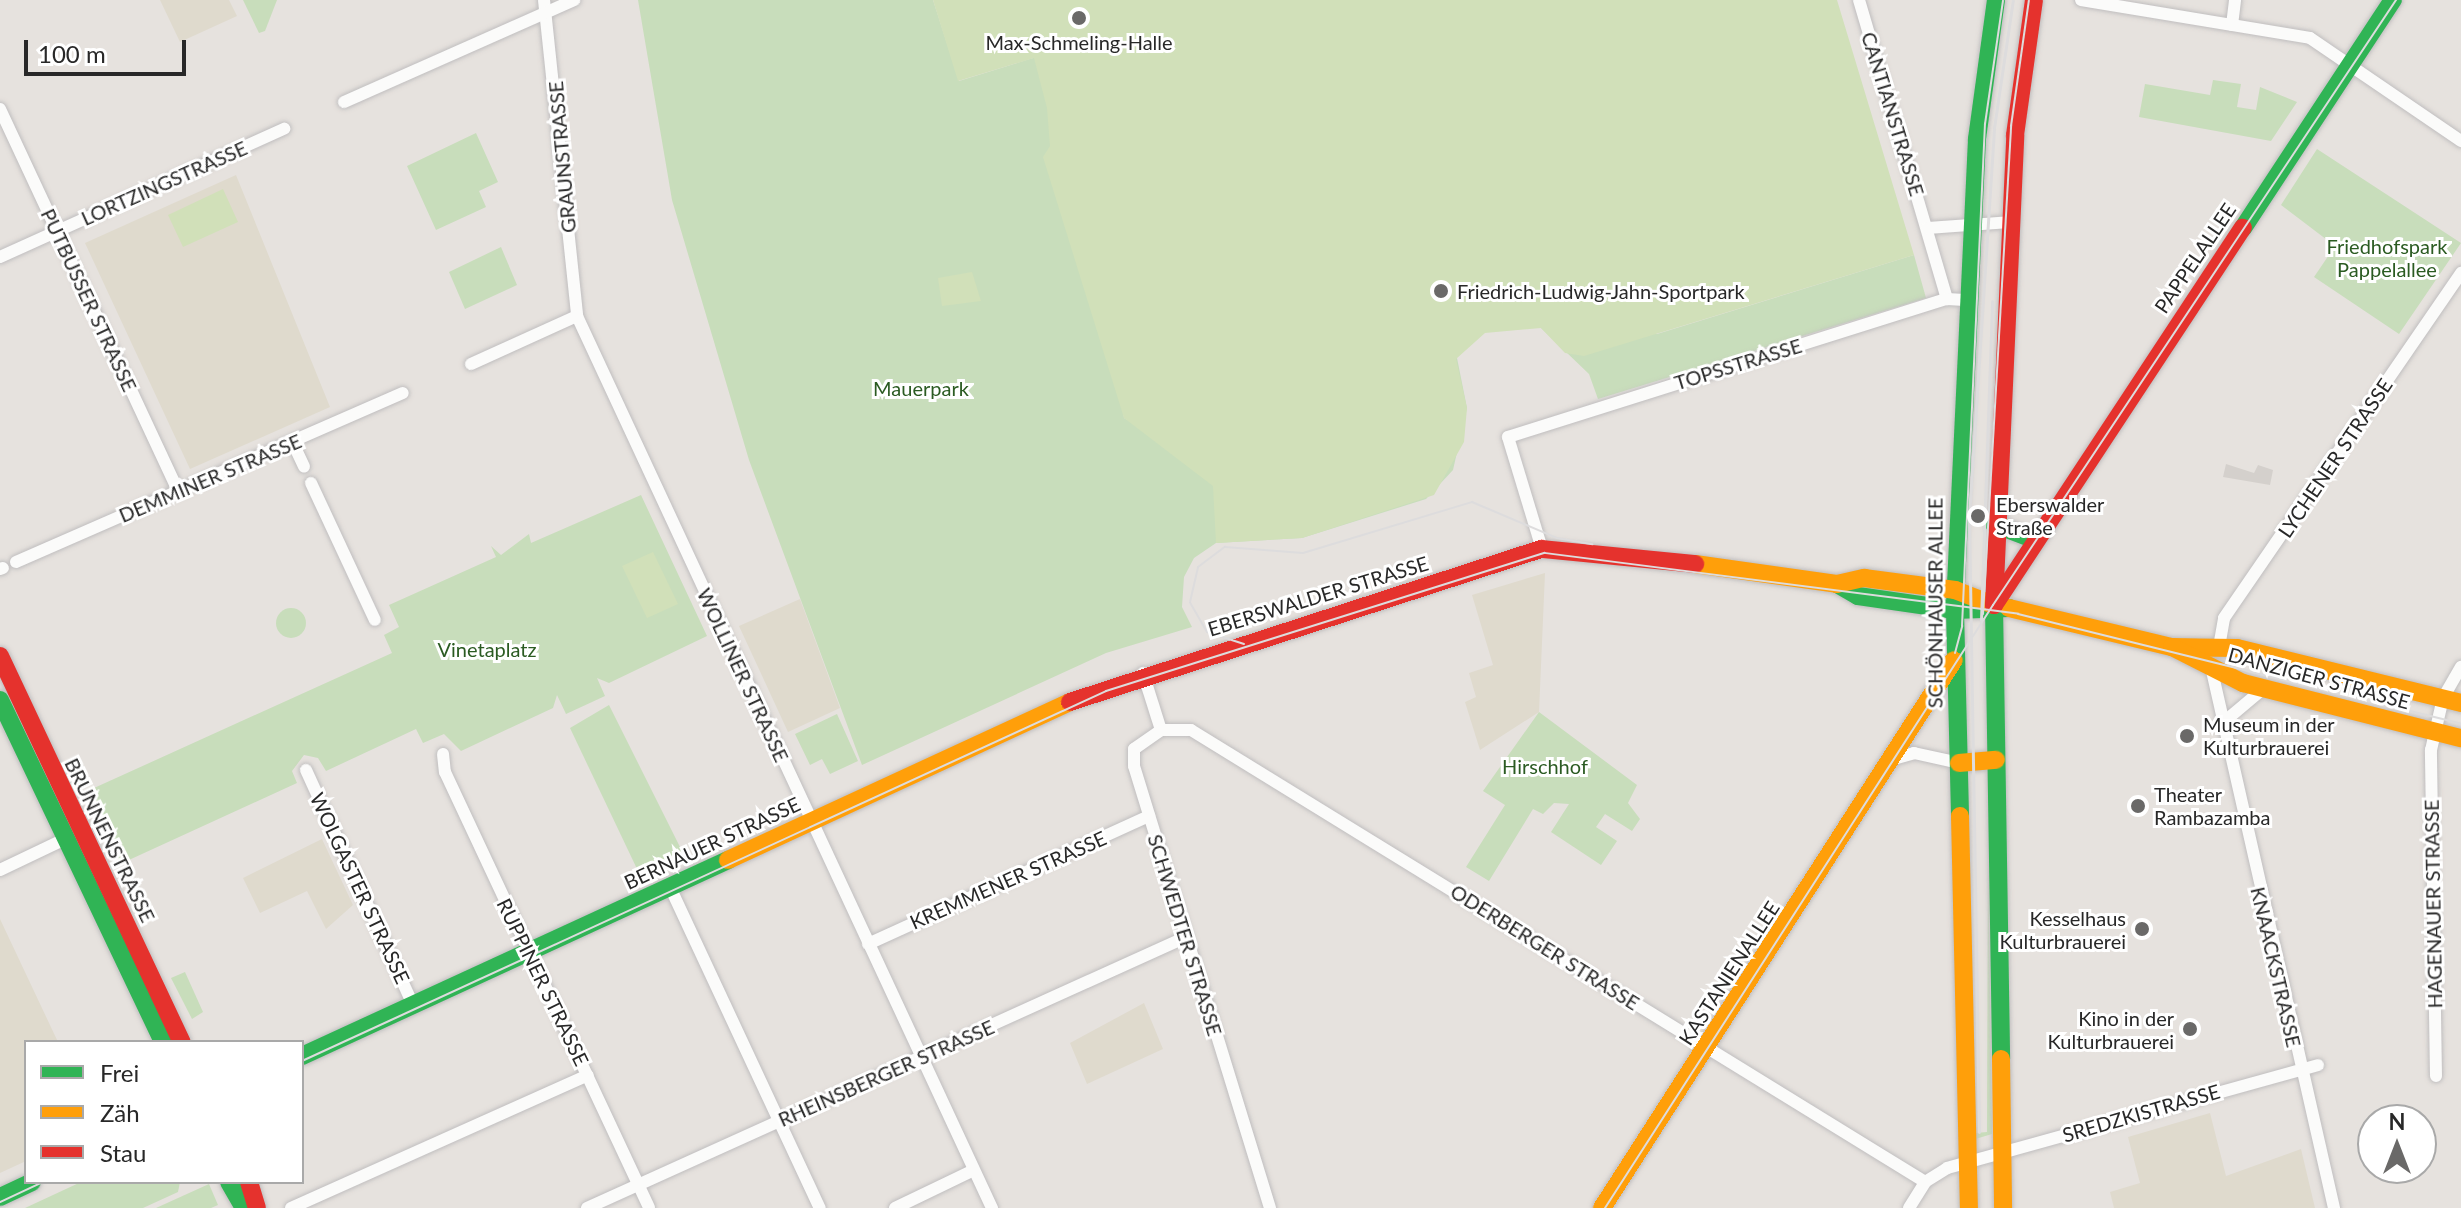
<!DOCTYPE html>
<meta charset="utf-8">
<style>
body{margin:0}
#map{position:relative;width:2461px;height:1208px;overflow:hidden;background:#e6e2de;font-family:Lato,sans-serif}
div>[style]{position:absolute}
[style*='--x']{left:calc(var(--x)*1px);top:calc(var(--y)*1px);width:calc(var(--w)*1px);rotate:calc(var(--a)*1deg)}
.education>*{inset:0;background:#dfdacd}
.green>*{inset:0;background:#c8ddbb}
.round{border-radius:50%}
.pitch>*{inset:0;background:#d1e0b9}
.plaza>*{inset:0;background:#d4d0cc}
.roads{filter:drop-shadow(0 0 2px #c0bebf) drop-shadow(0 0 2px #c0bebf)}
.street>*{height:12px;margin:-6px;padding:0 6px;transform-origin:6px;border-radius:6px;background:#fbfbfa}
.fast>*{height:18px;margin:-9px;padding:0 9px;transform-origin:9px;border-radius:9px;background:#30b455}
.slow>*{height:18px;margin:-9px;padding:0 9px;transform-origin:9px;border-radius:9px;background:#ff9f0a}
.jam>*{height:18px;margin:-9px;padding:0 9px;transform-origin:9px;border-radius:9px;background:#e5322d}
.tram>*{height:2px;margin:-1px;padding:0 1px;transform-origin:1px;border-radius:1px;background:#dddcdd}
.rail>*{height:3px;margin:-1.5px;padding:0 1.5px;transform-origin:1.5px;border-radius:1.5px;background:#dddcdd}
.dots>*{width:22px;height:22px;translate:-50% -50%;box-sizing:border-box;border:4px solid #fff;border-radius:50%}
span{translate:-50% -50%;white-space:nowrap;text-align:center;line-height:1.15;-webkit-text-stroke:6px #fff;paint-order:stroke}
.poi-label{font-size:20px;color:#282828}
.left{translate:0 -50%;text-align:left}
.right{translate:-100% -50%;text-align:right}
.street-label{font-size:20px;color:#282828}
.park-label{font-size:20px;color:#2b5b22}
.legend{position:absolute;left:24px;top:1040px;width:280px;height:144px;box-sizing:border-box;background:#fff;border:2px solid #a9a9a9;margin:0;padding:10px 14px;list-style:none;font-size:24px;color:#282828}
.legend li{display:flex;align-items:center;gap:16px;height:40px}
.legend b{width:40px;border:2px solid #a9a9a9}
.north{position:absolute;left:2357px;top:1104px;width:80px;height:80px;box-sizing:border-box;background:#fff;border:2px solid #a9a9a9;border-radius:50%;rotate:0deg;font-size:22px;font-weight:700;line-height:32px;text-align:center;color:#282828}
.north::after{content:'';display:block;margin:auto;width:28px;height:36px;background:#6a6968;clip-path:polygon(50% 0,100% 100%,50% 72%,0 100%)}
.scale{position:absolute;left:24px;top:40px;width:162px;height:36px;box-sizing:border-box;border:4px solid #282828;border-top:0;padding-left:10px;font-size:24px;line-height:28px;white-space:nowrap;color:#282828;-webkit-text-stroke:6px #fff;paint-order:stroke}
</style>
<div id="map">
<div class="education">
<i style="clip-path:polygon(160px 0,229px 0,237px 16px,180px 42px)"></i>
<i style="clip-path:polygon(236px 175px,330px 407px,190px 469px,85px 243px)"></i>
<i style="clip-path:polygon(1545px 573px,1539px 712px,1480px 750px,1465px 702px,1476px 697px,1469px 673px,1493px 665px,1472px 595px)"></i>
<i style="clip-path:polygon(800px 599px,840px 708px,788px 732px,739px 626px)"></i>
<i style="clip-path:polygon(322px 839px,353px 905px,326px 929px,307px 891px,260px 913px,243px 878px)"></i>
<i style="clip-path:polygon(0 919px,58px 1042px,26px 1042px,26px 1161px,0 1173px)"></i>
<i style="clip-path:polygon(1144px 1003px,1163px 1049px,1087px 1084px,1070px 1043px)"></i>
<i style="clip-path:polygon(2210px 1113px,2226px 1176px,2301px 1149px,2315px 1208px,2114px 1208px,2110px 1192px,2140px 1183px,2128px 1137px)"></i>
</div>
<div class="green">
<i style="clip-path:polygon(243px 0,277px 0,265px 31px,259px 33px)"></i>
<i style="clip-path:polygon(638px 0,933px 0,959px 81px,1075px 45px,1124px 418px,1135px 424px,1449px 354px,1457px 358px,1467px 408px,1453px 470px,1426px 499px,1302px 538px,1216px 543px,1194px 558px,1184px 577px,1182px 607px,1192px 627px,1106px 653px,862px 765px,749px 460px,672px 200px)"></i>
<i style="clip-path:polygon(2213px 80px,2241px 84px,2237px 107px,2256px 110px,2260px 87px,2297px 102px,2271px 141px,2139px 117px,2145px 84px,2210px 95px)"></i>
<i style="clip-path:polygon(476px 133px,498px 182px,479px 191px,486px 207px,436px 230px,407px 166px)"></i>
<i style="clip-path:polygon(2317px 149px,2461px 243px,2399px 334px,2314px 277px,2335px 246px,2281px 205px)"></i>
<i style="clip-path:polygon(501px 247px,517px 285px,465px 309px,449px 272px)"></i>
<i style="clip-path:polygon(1914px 255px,1926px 298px,1598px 399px,1589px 374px,1541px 328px,1657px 334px)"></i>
<i style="clip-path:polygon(641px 495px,707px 636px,609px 683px,597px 678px,605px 696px,566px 714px,557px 695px,553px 708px,461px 751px,444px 734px,423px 743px,416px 729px,326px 771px,318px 758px,304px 755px,292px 771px,297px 783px,118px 865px,83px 793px,392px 653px,384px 635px,399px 627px,389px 605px,496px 557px,491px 546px,501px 555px,529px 534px,531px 543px)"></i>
<i class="round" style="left:276px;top:608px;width:30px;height:30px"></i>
<i style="clip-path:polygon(609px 705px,682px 851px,638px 871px,570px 728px)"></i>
<i style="clip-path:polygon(1539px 712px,1637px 785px,1628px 803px,1640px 819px,1632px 831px,1605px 814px,1596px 827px,1617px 841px,1601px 865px,1551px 832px,1569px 804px,1554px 803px,1543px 814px,1533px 809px,1489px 881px,1466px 867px,1505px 805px,1483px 791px)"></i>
<i style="clip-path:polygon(837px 714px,858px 761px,830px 774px,822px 759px,810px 765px,795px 734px)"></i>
<i style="clip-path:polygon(1967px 844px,1976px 1133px,1987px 1132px,1988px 845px,1992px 1134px,1972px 1140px)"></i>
<i style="clip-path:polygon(185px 972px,203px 1012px,192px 1019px,171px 978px)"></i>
<i style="clip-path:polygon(81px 1182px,180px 1182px,178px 1192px,143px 1208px,25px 1208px)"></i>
<i style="clip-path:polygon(209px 1184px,218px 1205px,211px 1208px,156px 1208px)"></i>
</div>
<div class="pitch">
<i style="clip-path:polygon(933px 0,1837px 0,1914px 255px,1584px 356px,1565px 353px,1541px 328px,1485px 333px,1456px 359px,1467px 408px,1464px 442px,1434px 495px,1302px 538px,1216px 543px,1213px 486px,1124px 418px,1043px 157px,1050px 146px,1047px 108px,1034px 58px,958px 81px)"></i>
<i style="clip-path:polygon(223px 189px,238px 222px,183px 247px,168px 215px)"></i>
<i style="clip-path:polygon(972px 272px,981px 301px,942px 306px,938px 278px)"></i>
<i style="clip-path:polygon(653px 552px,678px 604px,647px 618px,622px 566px)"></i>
</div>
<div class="plaza">
<i style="clip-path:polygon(2226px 464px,2254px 473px,2258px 465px,2273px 470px,2270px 485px,2223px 477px)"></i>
</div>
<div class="roads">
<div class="street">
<i style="--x:544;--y:0;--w:318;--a:84"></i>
<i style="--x:577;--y:316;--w:984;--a:65.05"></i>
<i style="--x:1859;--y:0;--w:312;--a:73.6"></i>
<i style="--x:2081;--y:0;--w:232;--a:9.4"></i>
<i style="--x:2310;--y:38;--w:183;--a:34.3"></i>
<i style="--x:2232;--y:25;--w:25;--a:-83"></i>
<i style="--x:344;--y:102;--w:252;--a:-23.9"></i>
<i style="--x:0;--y:109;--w:421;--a:65"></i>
<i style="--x:1927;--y:228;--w:83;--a:-4.1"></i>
<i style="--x:0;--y:257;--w:312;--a:-24.3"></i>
<i style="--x:471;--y:364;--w:116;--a:-24.4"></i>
<i style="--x:293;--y:443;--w:26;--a:65"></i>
<i style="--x:311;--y:483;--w:151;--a:65"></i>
<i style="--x:1542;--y:549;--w:117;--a:-106.9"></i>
<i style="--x:1508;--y:437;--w:460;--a:-17.5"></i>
<i style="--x:1947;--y:299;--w:22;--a:3"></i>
<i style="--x:16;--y:562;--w:422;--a:-23.6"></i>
<i style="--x:0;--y:569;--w:3;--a:-18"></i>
<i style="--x:2219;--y:647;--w:29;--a:-80"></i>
<i style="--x:2224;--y:618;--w:419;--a:-55.5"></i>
<i style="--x:2212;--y:671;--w:551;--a:77.2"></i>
<i style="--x:1143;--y:673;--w:60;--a:72.5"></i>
<i style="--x:2219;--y:726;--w:57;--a:-40.1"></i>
<i style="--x:443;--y:754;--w:18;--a:84"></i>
<i style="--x:445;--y:772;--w:481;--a:64.9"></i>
<i style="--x:1890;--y:760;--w:25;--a:-16"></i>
<i style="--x:1914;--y:753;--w:46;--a:12.5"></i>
<i style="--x:306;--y:770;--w:258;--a:65.5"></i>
<i style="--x:0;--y:870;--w:72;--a:-25.5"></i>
<i style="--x:670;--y:887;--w:354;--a:65"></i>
<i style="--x:868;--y:944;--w:309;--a:-24.5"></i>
<i style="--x:2436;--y:1076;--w:326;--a:-90.9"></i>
<i style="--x:2431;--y:750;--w:53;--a:-77"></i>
<i style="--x:2443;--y:698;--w:36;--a:-60"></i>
<i style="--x:291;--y:1208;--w:325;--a:-24.1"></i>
<i style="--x:587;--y:1208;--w:657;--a:-24.34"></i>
<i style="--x:895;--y:1208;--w:85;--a:-25.7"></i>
<i style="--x:1270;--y:1208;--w:462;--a:-107.1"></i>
<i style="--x:1134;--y:766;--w:17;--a:-90"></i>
<i style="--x:1134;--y:749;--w:33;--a:-35"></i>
<i style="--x:1161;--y:730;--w:30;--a:0"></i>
<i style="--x:1191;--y:730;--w:862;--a:31.62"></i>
<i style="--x:1909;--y:1208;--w:31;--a:-58"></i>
<i style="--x:1925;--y:1182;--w:26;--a:-32"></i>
<i style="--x:1947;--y:1168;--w:385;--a:-15.5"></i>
</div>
<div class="fast">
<i style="--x:1996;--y:0;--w:140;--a:97.8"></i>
<i style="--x:1977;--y:139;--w:472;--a:92.7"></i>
<i style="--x:1955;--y:610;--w:54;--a:-2.1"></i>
<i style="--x:2243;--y:228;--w:273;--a:-56.7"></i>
<i style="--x:1994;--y:524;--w:42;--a:21"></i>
<i style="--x:1837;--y:584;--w:24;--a:30"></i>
<i style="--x:1858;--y:596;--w:98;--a:8.2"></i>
<i style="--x:1955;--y:610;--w:206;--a:88.6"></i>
<i style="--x:1994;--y:605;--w:454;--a:89.1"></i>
<i style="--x:0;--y:700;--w:379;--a:64.5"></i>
<i style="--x:302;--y:1056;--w:469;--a:-24.7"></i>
<i style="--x:229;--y:1182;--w:30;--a:60"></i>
<i style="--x:0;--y:1197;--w:35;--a:-25"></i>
</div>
<div class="slow">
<i style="--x:1695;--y:564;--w:143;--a:8"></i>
<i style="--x:1837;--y:584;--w:28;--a:-13"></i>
<i style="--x:1864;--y:578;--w:92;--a:7.5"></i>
<i style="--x:1955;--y:590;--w:42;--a:21"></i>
<i style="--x:2009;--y:608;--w:168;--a:13.5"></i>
<i style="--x:2172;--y:647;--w:65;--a:0.9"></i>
<i style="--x:2237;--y:648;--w:231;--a:13.8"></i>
<i style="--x:2172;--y:647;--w:80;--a:26.9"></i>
<i style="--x:2243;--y:683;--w:225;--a:14.2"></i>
<i style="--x:1959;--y:763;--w:37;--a:-5"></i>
<i style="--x:1960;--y:816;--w:392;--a:88.7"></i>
<i style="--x:728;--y:860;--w:377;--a:-24.8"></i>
<i style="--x:2001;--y:1059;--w:149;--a:89.2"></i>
<i style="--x:1602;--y:1208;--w:651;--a:-57.29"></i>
</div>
<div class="jam">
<i style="--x:1994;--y:605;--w:452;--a:-56.6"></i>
<i style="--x:1994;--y:605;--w:470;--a:-87.4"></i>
<i style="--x:2015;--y:135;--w:136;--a:-82"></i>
<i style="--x:0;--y:656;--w:427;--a:64.8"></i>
<i style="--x:1070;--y:702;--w:496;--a:-18"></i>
<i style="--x:1542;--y:549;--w:154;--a:5.6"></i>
<i style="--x:249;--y:1182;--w:27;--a:73"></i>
</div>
</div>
<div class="tram">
<i style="--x:1983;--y:614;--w:489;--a:-86.7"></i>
<i style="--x:2011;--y:126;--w:127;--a:-81.9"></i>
<i style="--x:1244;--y:644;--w:39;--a:-162"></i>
<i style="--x:1207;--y:632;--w:34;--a:-120"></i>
<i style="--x:1190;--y:602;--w:36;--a:-77"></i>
<i style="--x:1198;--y:567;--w:34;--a:-37"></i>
<i style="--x:1225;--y:547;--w:78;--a:4.4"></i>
<i style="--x:1303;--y:553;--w:177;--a:-16.8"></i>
<i style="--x:1472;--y:502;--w:92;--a:23"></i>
<i style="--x:1557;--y:538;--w:36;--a:10"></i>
<i style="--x:1955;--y:653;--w:28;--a:-75"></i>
<i style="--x:1962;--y:626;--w:503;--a:-87.38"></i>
<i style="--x:1985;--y:124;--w:125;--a:-81.7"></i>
<i style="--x:302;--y:1061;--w:885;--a:-24.71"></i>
<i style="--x:1106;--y:691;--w:460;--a:-17.5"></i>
<i style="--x:1545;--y:553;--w:477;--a:7.3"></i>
<i style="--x:2018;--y:614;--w:456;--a:13.9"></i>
<i style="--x:0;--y:1202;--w:47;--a:-24.9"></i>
<i style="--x:1605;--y:1208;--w:717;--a:-57.24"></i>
<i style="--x:1993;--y:605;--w:727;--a:-56.33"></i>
</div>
<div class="rail">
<i style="--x:1981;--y:620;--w:319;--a:-88"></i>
<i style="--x:1979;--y:1132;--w:616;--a:-90.93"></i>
<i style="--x:1969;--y:516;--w:389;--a:-86.3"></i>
<i style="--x:1994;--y:128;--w:129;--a:-81.6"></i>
</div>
<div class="dots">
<i style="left:1079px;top:18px;background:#6a6968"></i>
<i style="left:1441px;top:291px;background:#6a6968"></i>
<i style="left:1978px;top:516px;background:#6a6968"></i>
<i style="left:2187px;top:736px;background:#6a6968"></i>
<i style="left:2138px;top:806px;background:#6a6968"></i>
<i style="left:2142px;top:929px;background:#6a6968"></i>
<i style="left:2190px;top:1029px;background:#6a6968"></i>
</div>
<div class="poi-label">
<span style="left:1079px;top:42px">Max-Schmeling-Halle</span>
<span class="left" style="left:1457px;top:291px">Friedrich-Ludwig-Jahn-Sportpark</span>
<span class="left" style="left:1996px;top:516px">Eberswalder<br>Straße</span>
<span class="left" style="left:2203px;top:736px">Museum in der<br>Kulturbrauerei</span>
<span class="left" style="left:2154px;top:806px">Theater<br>Rambazamba</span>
<span class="right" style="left:2126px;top:930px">Kesselhaus<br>Kulturbrauerei</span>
<span class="right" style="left:2174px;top:1030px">Kino in der<br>Kulturbrauerei</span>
</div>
<div class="street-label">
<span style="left:1893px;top:114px;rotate:73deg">CANTIANSTRASSE</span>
<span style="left:562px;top:157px;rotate:-95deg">GRAUNSTRASSE</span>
<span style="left:164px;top:183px;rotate:-24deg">LORTZINGSTRASSE</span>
<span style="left:2195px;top:258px;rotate:-56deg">PAPPELALLEE</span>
<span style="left:89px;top:300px;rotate:65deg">PUTBUSSER STRASSE</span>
<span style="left:1738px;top:364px;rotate:-17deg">TOPSSTRASSE</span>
<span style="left:2335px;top:458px;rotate:-56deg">LYCHENER STRASSE</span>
<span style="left:210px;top:478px;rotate:-23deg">DEMMINER STRASSE</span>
<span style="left:1318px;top:596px;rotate:-17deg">EBERSWALDER STRASSE</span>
<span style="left:1935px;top:603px;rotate:-90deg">SCHÖNHAUSER ALLEE</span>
<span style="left:743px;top:675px;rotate:65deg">WOLLINER STRASSE</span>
<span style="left:2319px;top:678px;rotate:15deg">DANZIGER STRASSE</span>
<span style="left:110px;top:840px;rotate:64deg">BRUNNENSTRASSE</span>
<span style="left:712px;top:843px;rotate:-25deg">BERNAUER STRASSE</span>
<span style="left:1008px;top:880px;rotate:-24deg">KREMMENER STRASSE</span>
<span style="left:360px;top:888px;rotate:65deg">WOLGASTER STRASSE</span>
<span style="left:2433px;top:904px;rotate:-91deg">HAGENAUER STRASSE</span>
<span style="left:1185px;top:935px;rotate:73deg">SCHWEDTER STRASSE</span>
<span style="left:1545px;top:947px;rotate:32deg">ODERBERGER STRASSE</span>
<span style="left:2276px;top:967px;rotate:77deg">KNAACKSTRASSE</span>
<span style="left:1729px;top:973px;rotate:-57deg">KASTANIENALLEE</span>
<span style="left:543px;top:982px;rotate:64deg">RUPPINER STRASSE</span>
<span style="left:886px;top:1073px;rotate:-24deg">RHEINSBERGER STRASSE</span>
<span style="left:2141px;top:1113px;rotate:-16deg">SREDZKISTRASSE</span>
</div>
<div class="park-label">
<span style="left:2387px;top:258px">Friedhofspark<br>Pappelallee</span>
<span style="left:921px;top:388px">Mauerpark</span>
<span style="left:487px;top:649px">Vinetaplatz</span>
<span style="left:1545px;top:766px">Hirschhof</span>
</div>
<ul class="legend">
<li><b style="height:10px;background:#30b455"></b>Frei</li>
<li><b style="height:10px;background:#ff9f0a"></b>Zäh</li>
<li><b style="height:10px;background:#e5322d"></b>Stau</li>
</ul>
<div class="north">N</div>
<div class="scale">100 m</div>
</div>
